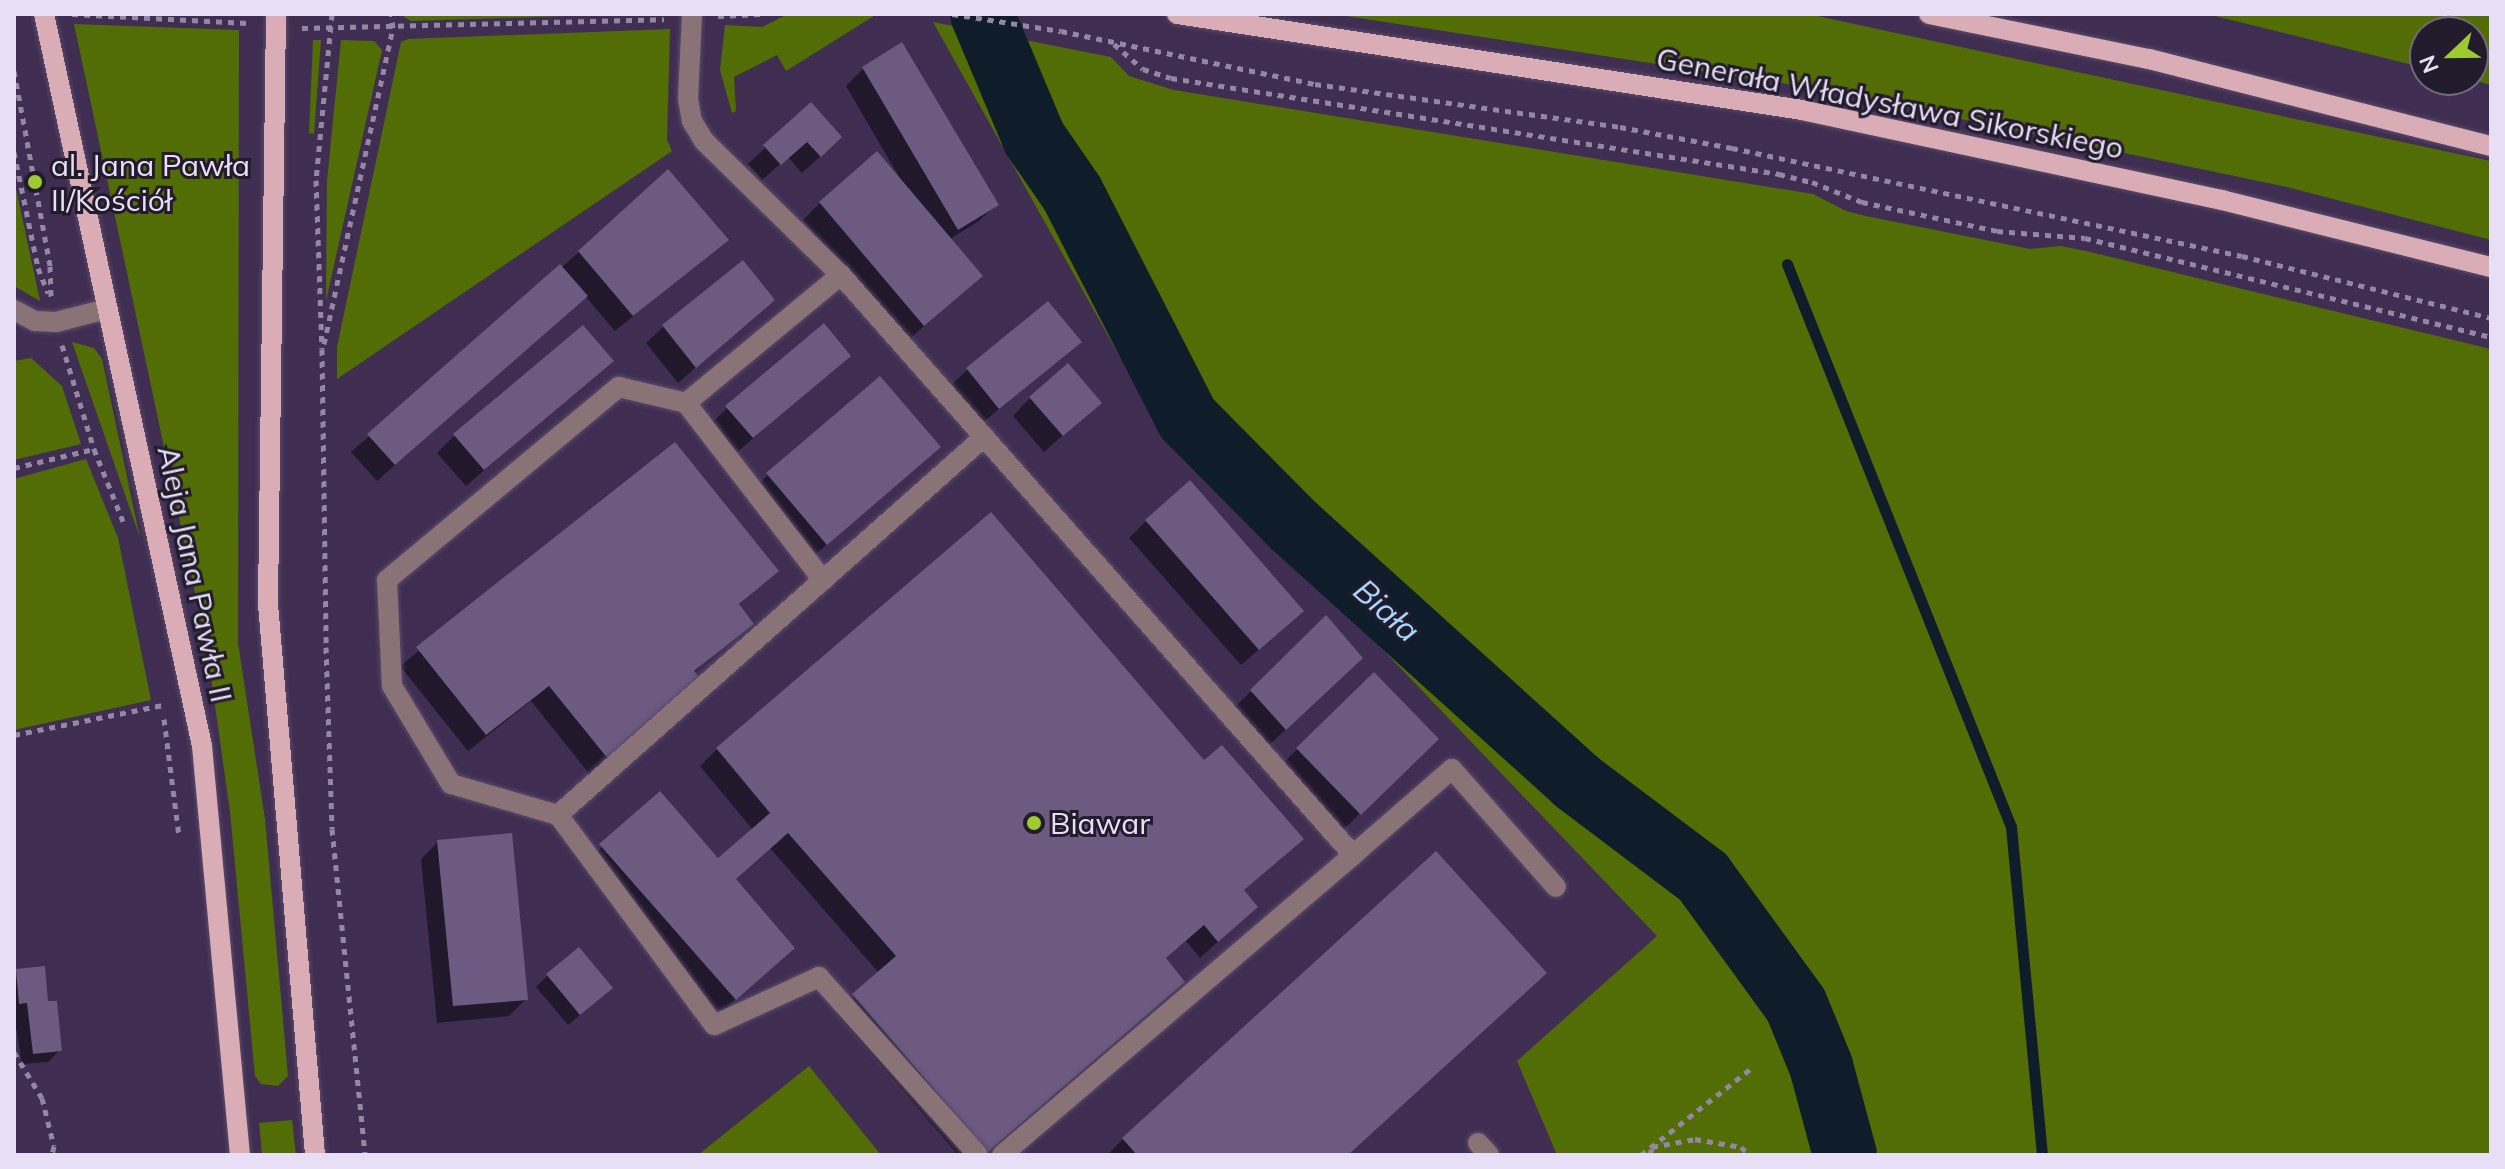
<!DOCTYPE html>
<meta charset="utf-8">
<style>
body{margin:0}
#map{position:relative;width:2505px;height:1169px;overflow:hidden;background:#3f2e51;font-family:Mulish,sans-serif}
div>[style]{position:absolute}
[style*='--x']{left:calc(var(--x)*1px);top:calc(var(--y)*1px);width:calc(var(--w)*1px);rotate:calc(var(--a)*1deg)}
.green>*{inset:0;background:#526c06}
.shadow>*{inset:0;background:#0007}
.stream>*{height:11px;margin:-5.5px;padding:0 5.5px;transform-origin:5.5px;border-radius:5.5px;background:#0e1d29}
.river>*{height:64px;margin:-32px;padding:0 32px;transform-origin:32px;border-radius:32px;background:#0e1d29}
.building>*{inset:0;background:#6c5a81}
.path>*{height:5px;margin-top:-2.5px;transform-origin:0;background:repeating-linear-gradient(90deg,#9487a4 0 6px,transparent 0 12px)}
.roads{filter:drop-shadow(0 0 2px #5a4a6b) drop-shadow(0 0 2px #5a4a6b)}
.minor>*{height:20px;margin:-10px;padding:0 10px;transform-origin:10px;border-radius:10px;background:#897377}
.major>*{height:20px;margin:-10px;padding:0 10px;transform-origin:10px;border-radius:10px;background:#daadb6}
.dots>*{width:22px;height:22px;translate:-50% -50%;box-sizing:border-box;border:4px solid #221b2b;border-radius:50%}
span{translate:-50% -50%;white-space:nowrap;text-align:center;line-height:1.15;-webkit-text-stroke:6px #221b2b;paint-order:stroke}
.street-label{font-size:30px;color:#e8def5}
.poi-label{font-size:30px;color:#e8def5}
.left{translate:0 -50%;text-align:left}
.water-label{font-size:32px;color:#a7d5fe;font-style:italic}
.frame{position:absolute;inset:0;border:16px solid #e8def5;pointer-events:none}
.north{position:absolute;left:2409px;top:16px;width:80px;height:80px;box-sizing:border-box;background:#221b2b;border:2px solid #71697c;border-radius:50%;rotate:248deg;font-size:22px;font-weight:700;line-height:32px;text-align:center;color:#e8def5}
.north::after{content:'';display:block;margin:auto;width:28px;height:36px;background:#9dca2f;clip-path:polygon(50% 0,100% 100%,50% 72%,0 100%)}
</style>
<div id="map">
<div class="green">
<i style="clip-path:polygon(400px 14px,629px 14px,411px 21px)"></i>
<i style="clip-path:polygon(788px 14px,877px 14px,786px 71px,777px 55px,734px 77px,736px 111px,732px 113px,720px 70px,725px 25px,762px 27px)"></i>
<i style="clip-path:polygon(1333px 14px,1808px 14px,2491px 161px,2491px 240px,2287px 187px,1813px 88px)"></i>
<i style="clip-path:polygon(2207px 14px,2491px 14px,2491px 85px,2472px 80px,2473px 32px,2425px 32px,2425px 68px)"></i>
<i style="clip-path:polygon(933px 22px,1111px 57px,1129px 76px,1174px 90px,1813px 194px,1846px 211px,1866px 216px,2030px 249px,2061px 246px,2086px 251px,2491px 349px,2491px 1155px,1557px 1155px,1517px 1061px,1657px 936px,1144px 400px)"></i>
<i style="clip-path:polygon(74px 24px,239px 30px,238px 643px,265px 819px,288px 1076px,278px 1086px,261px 1084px,255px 1076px,230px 812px,207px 649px)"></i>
<i style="clip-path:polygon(670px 29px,667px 140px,672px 151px,337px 379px,337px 347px,401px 42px,408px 39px)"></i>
<i style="clip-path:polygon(313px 40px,321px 40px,314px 134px,309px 133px)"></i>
<i style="clip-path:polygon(341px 40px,374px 41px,382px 50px,326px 301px,327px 181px)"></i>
<i style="clip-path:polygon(14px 179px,40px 301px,14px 286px)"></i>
<i style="clip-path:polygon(72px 342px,94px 348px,102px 359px,140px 538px)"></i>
<i style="clip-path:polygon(31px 358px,62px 386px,81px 444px,14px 460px,14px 361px)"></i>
<i style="clip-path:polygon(86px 459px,118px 538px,151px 700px,14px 730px,14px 479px)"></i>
<i style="clip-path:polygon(809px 1066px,881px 1155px,698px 1155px)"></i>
<i style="clip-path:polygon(292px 1120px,296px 1155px,262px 1155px,259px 1123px)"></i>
</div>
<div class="shadow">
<i style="clip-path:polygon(863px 69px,997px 204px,979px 221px,950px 239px,981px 276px,906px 342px,803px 220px,820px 203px,899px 177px,846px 86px)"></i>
<i style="clip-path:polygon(811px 105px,823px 154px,802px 173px,788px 157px,762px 180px,748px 164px)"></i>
<i style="clip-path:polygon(726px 240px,615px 331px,585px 296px,377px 481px,351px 452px,579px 252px)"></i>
<i style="clip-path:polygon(772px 300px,678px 383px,646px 343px,664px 326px)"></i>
<i style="clip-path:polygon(1079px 342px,981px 424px,950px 386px,968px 369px)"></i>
<i style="clip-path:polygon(848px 356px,735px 454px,710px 425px,727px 408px)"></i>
<i style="clip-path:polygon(611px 361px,466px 486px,437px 453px,455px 435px)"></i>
<i style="clip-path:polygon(1030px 398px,1099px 403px,1044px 452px,1013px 416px)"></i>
<i style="clip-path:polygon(675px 445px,776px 571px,738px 606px,751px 623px,693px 673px,595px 781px,531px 701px,468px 751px,400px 666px)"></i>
<i style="clip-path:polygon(938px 447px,809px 560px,751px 492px,768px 475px)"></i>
<i style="clip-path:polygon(1146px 521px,1284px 628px,1241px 665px,1129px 538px)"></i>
<i style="clip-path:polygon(1326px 618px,1344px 675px,1268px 746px,1234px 708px)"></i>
<i style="clip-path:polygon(1374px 675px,1436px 739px,1342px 831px,1280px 766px)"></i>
<i style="clip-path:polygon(717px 749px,1242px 892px,1256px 907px,1200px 958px,1186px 941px,1164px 959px,1182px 982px,1165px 999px,985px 1155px,958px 1155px,836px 1013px,879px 973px,770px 848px,734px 880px,776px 964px,717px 1016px,584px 863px,660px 794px,718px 861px,753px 830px,700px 766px)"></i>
<i style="clip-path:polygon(438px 842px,526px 999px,509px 1016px,437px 1023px,421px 859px)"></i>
<i style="clip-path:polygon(1436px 854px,1347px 1155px,1107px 1155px,1123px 1139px)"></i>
<i style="clip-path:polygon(17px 971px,47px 1004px,60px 1050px,48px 1062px,22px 1064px,14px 1014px)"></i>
<i style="clip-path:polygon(548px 975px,599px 999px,568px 1025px,536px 987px)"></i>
</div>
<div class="stream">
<i style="--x:1787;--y:264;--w:606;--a:68.3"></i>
<i style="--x:2011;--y:827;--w:329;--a:84.6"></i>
</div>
<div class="river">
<i style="--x:982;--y:14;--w:134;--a:67.2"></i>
<i style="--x:1034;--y:138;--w:67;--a:55.4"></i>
<i style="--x:1072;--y:193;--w:253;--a:62.9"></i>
<i style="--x:1187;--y:418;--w:153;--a:45.3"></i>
<i style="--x:1295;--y:527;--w:380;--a:42.1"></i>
<i style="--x:1577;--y:782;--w:158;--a:37"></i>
<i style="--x:1703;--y:877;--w:158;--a:54"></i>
<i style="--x:1796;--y:1005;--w:66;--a:67.7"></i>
<i style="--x:1821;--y:1066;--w:92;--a:74.9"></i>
</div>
<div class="building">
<i style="clip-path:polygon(902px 42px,999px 205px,958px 230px,862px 67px)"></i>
<i style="clip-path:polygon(811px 102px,842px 137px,821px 157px,807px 142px,781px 165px,763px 145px)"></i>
<i style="clip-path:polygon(877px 151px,983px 276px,924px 326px,819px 202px)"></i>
<i style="clip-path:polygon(668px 169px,729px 240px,633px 316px,578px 251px)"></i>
<i style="clip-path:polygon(743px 260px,775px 300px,696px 368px,662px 325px)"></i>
<i style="clip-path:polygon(560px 264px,588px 296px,395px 465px,367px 434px)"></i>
<i style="clip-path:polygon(1048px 301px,1082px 342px,999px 409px,966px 368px)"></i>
<i style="clip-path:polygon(824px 323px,851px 356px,753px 438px,725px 406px)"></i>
<i style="clip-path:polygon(583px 325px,614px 361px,484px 470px,453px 434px)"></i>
<i style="clip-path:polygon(1068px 363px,1102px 403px,1063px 436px,1029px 397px)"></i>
<i style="clip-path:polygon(880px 376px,941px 447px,827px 545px,766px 473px)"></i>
<i style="clip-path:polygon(675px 442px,779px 571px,739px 604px,754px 624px,694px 671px,709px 689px,613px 765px,549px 686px,486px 735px,416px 647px)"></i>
<i style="clip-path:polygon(1190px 480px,1304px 611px,1259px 650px,1145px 520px)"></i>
<i style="clip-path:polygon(991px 512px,1204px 760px,1222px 745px,1304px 839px,1244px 890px,1258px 907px,1218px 942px,1204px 925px,1166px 958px,1185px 982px,988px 1152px,852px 994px,896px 956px,788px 833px,736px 879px,795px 948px,736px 1000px,599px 844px,660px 791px,718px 858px,770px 813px,716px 748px)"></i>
<i style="clip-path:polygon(1326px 615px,1363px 658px,1286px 730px,1250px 690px)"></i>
<i style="clip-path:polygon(1374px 672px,1439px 739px,1361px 815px,1296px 748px)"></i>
<i style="clip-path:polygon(512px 833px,528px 1000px,453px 1006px,437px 840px)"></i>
<i style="clip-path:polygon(1436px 851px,1547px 973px,1348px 1155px,1137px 1155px,1122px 1138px)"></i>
<i style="clip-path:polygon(579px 947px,613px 988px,580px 1015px,546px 974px)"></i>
<i style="clip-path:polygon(45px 966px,48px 1001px,57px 1001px,62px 1051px,33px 1054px,27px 1003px,19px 1004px,16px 969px)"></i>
</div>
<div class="path">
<i style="--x:72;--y:14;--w:176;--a:2.9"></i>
<i style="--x:332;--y:14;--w:167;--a:95.5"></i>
<i style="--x:316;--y:180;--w:169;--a:88"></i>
<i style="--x:322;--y:349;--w:298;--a:89.2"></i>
<i style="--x:326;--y:647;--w:182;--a:88.1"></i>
<i style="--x:332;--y:829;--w:328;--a:84.2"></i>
<i style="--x:952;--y:14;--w:110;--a:8.9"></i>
<i style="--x:1061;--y:31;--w:259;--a:11.8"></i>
<i style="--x:1315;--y:84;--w:308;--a:8"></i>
<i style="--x:1620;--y:127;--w:114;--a:10.6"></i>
<i style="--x:1732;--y:148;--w:521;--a:11.96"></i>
<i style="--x:2242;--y:256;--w:257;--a:14"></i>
<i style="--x:718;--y:16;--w:42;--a:-2.7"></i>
<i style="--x:302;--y:28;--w:362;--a:-1.4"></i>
<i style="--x:1114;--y:44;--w:38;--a:41"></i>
<i style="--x:1143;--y:69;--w:29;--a:18"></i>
<i style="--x:1171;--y:78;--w:616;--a:8.97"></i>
<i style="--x:1779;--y:174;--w:34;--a:14"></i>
<i style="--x:1812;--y:182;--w:54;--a:21.8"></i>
<i style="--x:1862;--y:202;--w:138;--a:12.1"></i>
<i style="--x:1997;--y:231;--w:88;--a:4.5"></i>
<i style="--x:2085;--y:238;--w:418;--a:13.7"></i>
<i style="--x:14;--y:71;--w:198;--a:79.5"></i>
<i style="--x:50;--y:266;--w:31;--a:88"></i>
<i style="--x:14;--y:152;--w:118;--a:78.3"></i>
<i style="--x:38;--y:268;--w:27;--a:68"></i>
<i style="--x:324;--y:344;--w:323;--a:-77.7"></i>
<i style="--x:393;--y:28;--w:14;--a:-98"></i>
<i style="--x:62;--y:345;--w:109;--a:72.9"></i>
<i style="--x:94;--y:449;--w:78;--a:68.1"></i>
<i style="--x:14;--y:468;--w:82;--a:-13.4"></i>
<i style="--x:164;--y:719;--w:118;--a:82.7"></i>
<i style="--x:14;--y:735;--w:152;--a:-11.4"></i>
<i style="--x:14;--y:1052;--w:54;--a:58.7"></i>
<i style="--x:42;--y:1098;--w:49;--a:76"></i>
<i style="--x:54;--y:1146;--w:9;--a:103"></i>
<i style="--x:1641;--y:1155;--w:142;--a:-38.2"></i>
<i style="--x:1650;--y:1155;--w:8;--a:-76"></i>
<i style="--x:1652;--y:1147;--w:44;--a:-10.5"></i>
<i style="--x:1695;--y:1139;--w:47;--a:9.9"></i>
<i style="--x:1741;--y:1147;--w:12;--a:42"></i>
</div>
<div class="roads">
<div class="minor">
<i style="--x:692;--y:14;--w:85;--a:92.7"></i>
<i style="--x:688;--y:99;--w:22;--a:80"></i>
<i style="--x:692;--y:121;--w:23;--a:59"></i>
<i style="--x:704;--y:141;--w:192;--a:44.4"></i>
<i style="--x:841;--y:275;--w:774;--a:48.56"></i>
<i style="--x:1353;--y:855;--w:131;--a:-41"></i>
<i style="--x:1452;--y:769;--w:157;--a:48.6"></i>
<i style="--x:14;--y:310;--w:24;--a:28"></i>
<i style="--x:35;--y:321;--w:21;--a:3"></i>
<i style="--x:56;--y:322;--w:53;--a:-14.3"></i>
<i style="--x:686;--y:403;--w:201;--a:-39.6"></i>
<i style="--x:558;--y:815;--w:111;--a:-163.8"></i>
<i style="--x:451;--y:784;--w:114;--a:-121"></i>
<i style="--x:392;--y:686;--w:106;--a:-92.7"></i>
<i style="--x:387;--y:580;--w:302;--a:-39.8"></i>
<i style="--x:619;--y:387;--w:69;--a:13.4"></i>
<i style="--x:686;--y:403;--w:224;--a:52.3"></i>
<i style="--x:1478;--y:1143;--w:16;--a:47"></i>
<i style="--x:978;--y:1155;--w:239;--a:-131.8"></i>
<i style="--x:819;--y:977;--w:115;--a:155.4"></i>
<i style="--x:714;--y:1025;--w:262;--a:-126.6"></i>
<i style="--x:558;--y:815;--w:570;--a:-41.58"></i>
<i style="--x:1002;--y:1155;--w:462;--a:-40.5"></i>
</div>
<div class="major">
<i style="--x:44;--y:14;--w:749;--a:77.82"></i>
<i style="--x:202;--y:746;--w:411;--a:84.7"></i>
<i style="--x:276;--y:14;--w:590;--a:90.78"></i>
<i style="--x:268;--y:604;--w:553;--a:85.12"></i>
<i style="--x:1177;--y:14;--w:632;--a:8.73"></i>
<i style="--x:1802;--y:110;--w:430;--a:12.1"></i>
<i style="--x:2222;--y:200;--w:277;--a:14"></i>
<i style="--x:1929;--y:14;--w:225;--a:11.6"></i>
<i style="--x:2149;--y:59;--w:353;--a:14.3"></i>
</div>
</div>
<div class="dots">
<i style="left:35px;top:182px;background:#9dca2f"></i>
<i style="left:1034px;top:823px;background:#9dca2f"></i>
</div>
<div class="street-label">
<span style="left:1890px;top:103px;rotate:11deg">Generała Władysława Sikorskiego</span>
<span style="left:195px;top:574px;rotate:78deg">Aleja Jana Pawła II</span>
</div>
<div class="poi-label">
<span class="left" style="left:51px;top:182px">al. Jana Pawła<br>II/Kościół</span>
<span class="left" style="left:1050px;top:823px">Biawar</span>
</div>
<div class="water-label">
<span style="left:1387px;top:610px;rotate:42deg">Biała</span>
</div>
<div class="frame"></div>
<div class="north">N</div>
</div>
